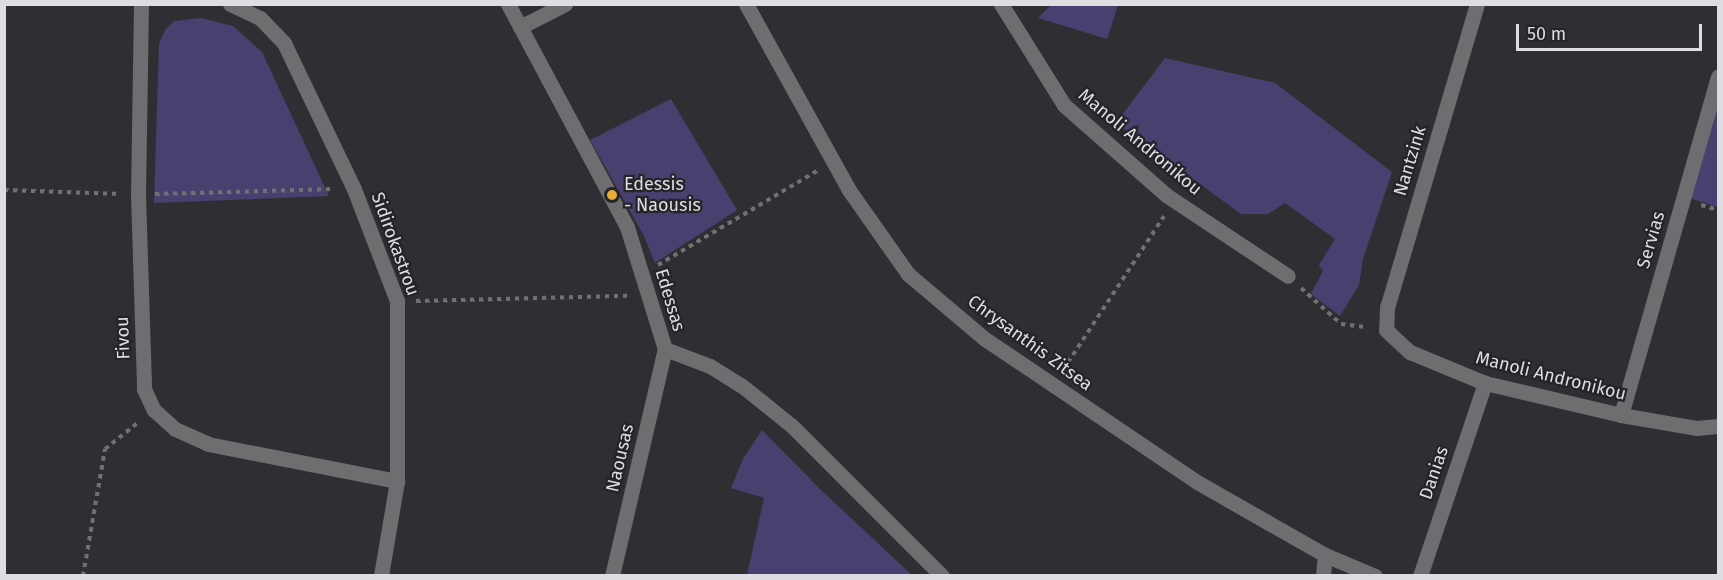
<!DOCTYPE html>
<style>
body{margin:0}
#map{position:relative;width:1723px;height:580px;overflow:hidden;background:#2e2e33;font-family:"Fira Sans",sans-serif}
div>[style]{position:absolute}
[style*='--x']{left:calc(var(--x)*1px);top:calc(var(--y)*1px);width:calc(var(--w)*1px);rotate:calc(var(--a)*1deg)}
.green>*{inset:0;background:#49406f}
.path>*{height:4px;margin-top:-2px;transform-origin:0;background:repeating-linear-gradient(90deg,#707075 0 4.5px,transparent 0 9px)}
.minor>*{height:15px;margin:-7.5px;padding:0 7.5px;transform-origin:7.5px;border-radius:7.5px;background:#6e6e71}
.dots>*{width:16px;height:16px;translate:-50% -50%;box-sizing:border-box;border:3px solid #252429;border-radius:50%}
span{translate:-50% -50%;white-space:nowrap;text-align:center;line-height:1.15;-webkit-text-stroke:4.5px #252429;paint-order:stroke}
.street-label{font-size:18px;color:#dedee2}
.poi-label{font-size:18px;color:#dedee2}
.left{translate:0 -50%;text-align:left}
.frame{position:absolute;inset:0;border:6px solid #dedee2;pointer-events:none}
.scale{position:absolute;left:1516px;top:24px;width:186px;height:27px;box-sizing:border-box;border:3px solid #dedee2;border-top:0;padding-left:8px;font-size:18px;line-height:21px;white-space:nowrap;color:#dedee2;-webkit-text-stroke:4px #252429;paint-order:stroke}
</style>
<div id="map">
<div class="green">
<i style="clip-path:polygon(1051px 5px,1051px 4px,1118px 5px,1107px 39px,1038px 18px)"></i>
<i style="clip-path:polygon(201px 18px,233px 26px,262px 52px,329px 196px,154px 203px,159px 44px,165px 30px,174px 21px)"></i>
<i style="clip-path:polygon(1165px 58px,1275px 83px,1392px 172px,1363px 259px,1359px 285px,1340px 316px,1311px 294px,1323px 271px,1319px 265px,1335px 239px,1285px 203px,1268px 214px,1241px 214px,1116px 123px)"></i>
<i style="clip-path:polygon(671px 99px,737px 210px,655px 263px,644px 236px,590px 140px)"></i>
<i style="clip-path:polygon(1718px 99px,1718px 207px,1689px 198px)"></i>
<i style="clip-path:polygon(762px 430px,822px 491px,912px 575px,747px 575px,764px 498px,731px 488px,743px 459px)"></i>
</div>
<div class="path">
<i style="--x:4;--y:190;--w:117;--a:2"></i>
<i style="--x:155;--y:194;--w:179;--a:-1.6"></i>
<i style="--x:1701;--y:205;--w:18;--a:16"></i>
<i style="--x:658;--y:265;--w:185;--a:-30.6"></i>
<i style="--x:1301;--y:288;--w:54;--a:42"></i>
<i style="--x:1341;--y:324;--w:26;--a:7"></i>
<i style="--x:416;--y:301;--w:212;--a:-1.4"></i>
<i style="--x:1063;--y:370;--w:184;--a:-56.7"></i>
<i style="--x:83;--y:576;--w:129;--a:-80.2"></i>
<i style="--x:105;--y:449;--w:45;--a:-38.7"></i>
</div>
<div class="minor">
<i style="--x:141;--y:4;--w:190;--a:90.9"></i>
<i style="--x:138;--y:194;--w:195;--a:88.2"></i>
<i style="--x:144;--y:389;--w:23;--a:65"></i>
<i style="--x:154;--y:410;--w:28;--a:42"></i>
<i style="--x:175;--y:429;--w:36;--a:24"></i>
<i style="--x:208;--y:444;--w:193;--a:11.1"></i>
<i style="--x:230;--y:4;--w:33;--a:25"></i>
<i style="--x:260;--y:18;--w:35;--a:46"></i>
<i style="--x:284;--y:43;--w:162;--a:64.4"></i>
<i style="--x:354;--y:189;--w:120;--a:69"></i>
<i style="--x:397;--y:301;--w:180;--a:90"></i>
<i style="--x:397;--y:481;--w:96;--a:99.6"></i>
<i style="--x:508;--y:4;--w:253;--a:61.9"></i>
<i style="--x:627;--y:227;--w:128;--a:72.7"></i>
<i style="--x:746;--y:4;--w:213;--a:61"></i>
<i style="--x:849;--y:190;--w:103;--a:54.9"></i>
<i style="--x:908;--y:274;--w:101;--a:40.2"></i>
<i style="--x:985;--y:339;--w:256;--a:34"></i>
<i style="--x:1197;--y:482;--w:147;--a:29.7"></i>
<i style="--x:1325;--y:555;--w:54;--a:22.8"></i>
<i style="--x:1001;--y:4;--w:119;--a:58"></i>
<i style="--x:1064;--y:105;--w:136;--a:41.4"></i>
<i style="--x:1166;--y:195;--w:146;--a:33.6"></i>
<i style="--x:1477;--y:4;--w:316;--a:106.5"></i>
<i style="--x:1387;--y:307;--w:23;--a:92"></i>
<i style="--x:1386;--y:330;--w:33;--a:43"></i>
<i style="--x:1410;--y:352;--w:81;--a:22.5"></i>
<i style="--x:1485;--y:383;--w:140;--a:13.2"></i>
<i style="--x:1621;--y:415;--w:76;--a:9.8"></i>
<i style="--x:1696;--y:428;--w:22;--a:-5"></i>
<i style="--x:520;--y:27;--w:51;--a:-27.1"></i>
<i style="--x:665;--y:349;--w:48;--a:20.7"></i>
<i style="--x:710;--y:366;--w:36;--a:32"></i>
<i style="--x:741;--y:385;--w:65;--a:38.8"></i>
<i style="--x:792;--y:426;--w:212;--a:45"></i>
<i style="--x:1621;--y:415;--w:352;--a:-74"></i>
<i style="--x:612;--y:576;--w:233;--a:-76.9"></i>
<i style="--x:1323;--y:576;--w:21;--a:-85"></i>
<i style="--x:1420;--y:576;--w:204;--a:-71.4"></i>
</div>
<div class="dots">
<i style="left:612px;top:195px;background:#e6ac36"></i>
</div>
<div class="street-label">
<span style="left:1140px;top:142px;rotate:40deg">Manoli Andronikou</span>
<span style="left:1410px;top:161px;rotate:-73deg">Nantzink</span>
<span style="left:1651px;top:240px;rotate:-74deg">Servias</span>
<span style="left:395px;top:244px;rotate:70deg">Sidirokastrou</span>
<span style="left:670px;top:300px;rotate:73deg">Edessas</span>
<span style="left:123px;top:338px;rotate:-92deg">Fivou</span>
<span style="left:1030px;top:343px;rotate:36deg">Chrysanthis Zitsea</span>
<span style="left:1551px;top:376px;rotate:14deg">Manoli Andronikou</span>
<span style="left:620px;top:458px;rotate:-77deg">Naousas</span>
<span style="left:1434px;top:473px;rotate:-71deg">Danias</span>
</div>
<div class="poi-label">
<span class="left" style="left:624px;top:195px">Edessis<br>- Naousis</span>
</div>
<div class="frame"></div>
<div class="scale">50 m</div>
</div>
